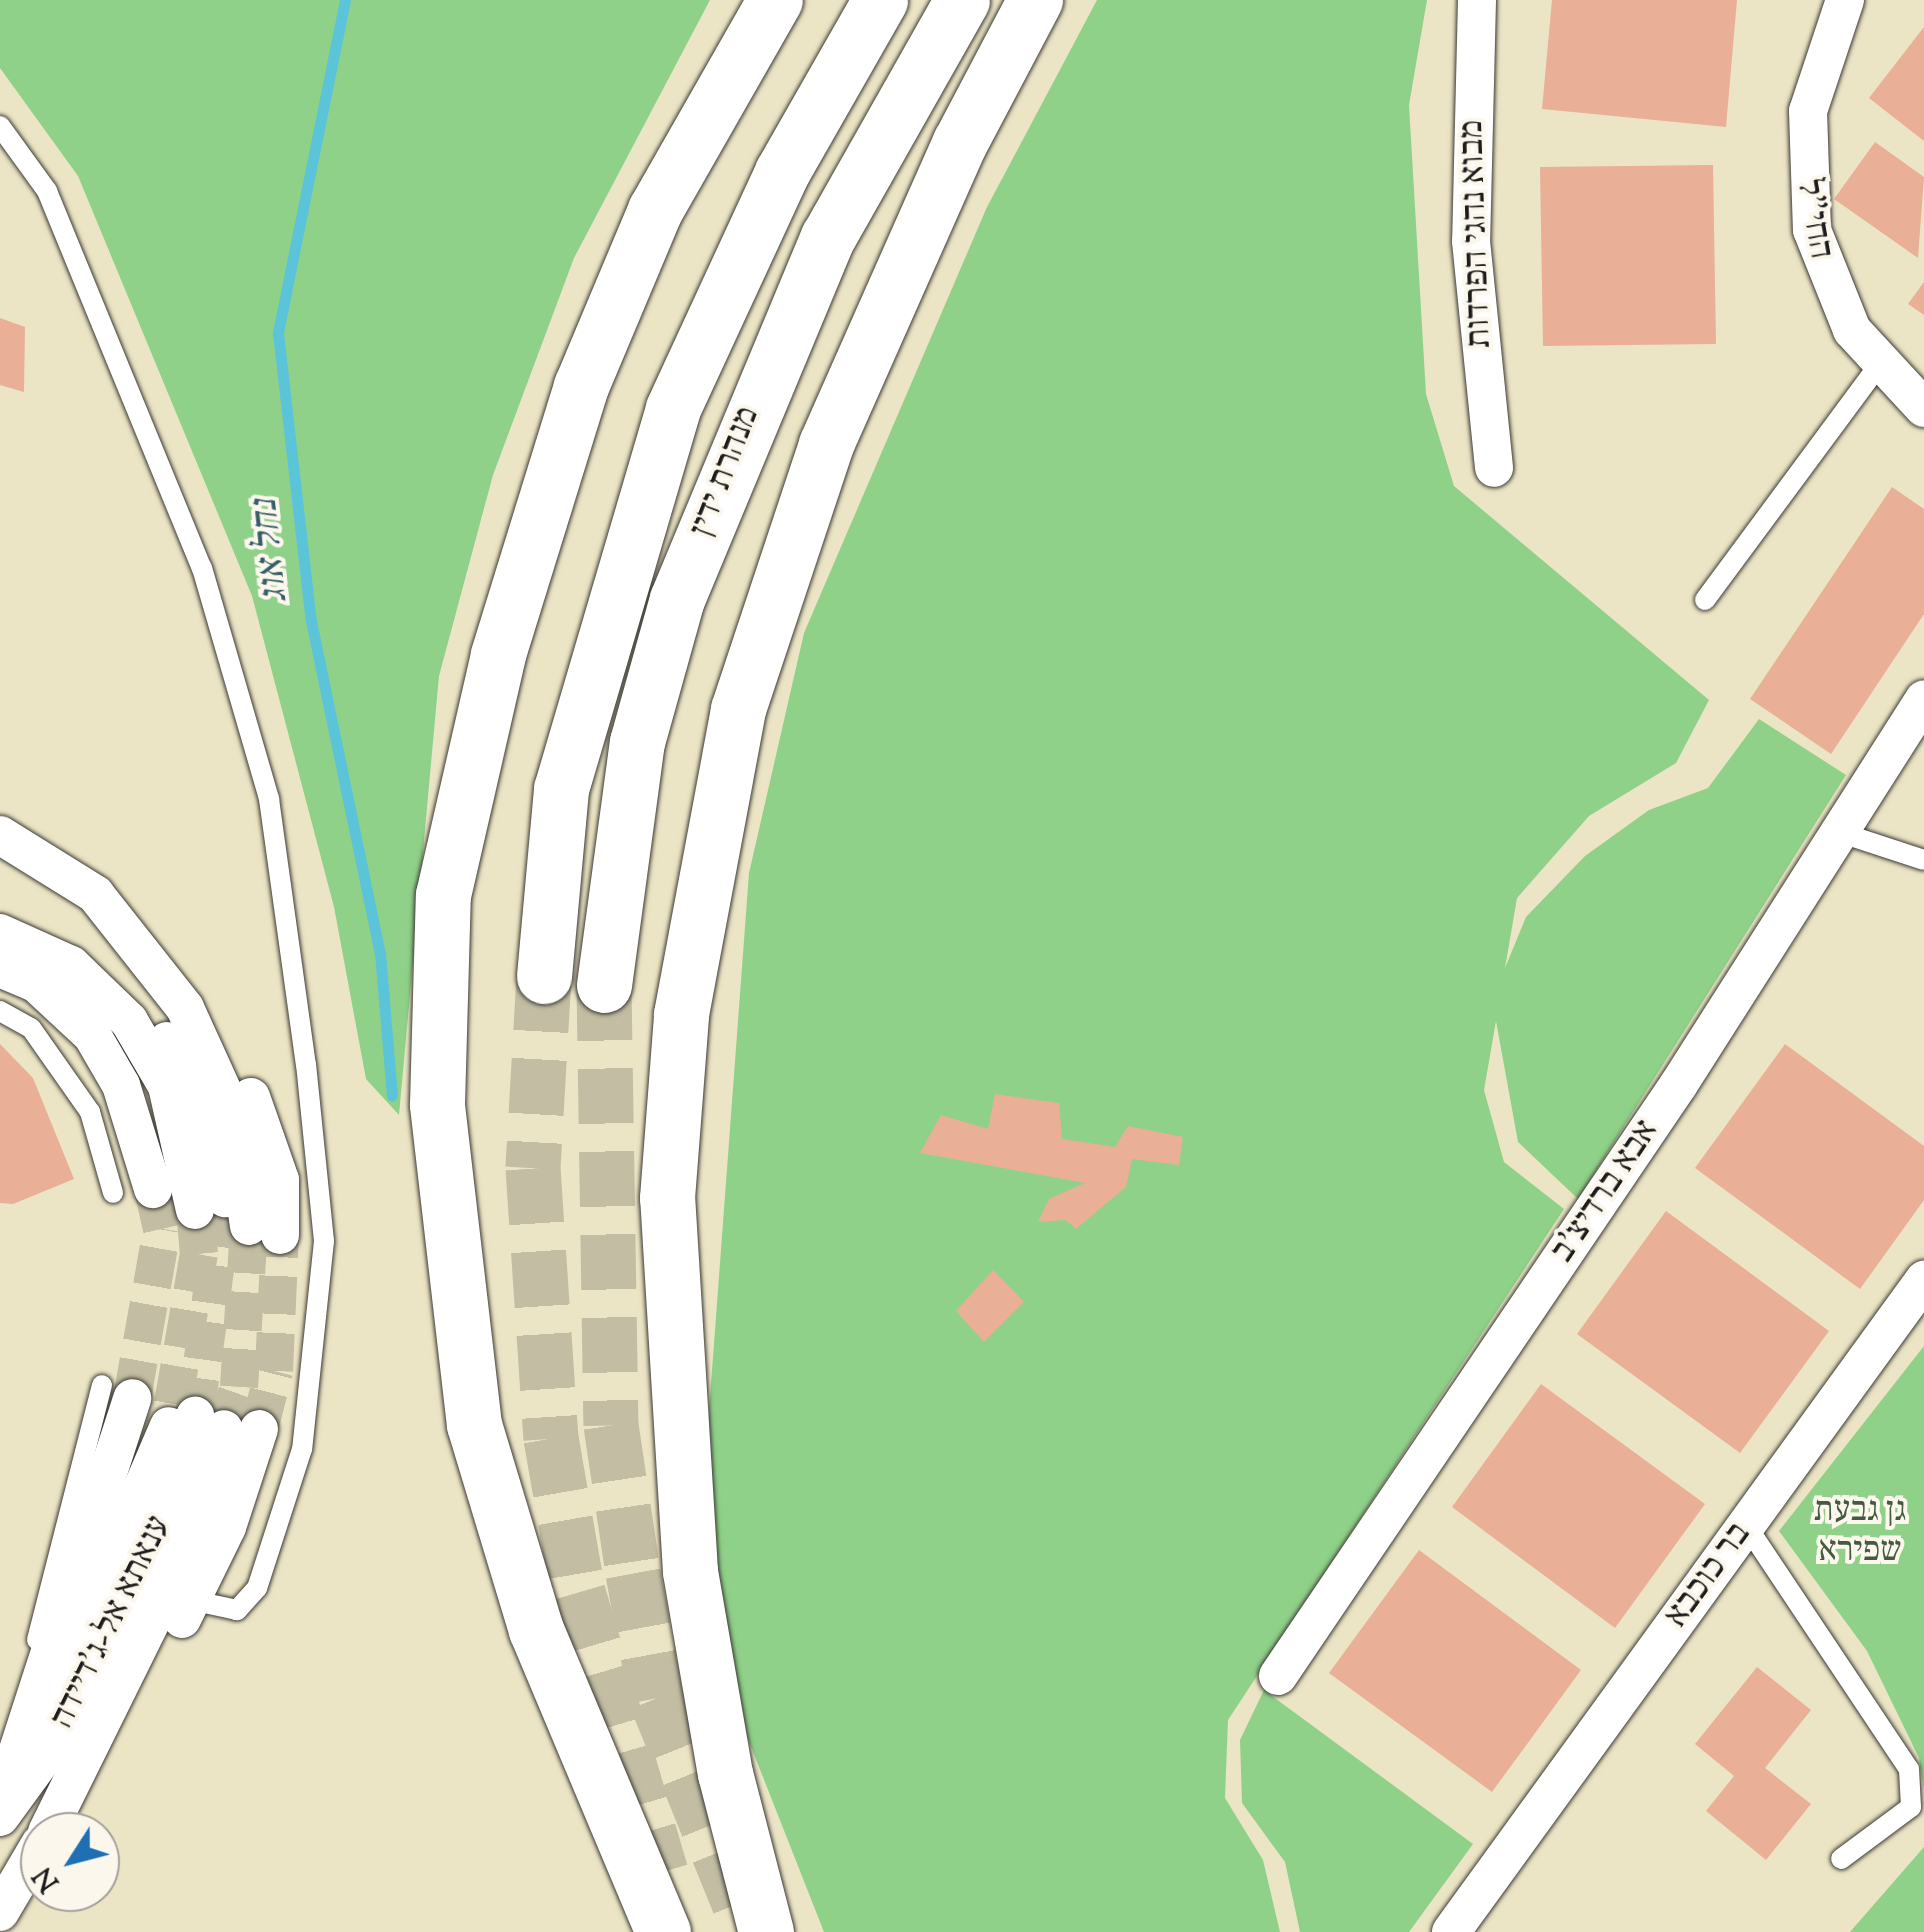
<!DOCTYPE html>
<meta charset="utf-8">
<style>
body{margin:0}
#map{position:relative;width:1924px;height:1932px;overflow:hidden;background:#ece5c5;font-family:"Sorts Mill Goudy","Frank Ruhl Libre",serif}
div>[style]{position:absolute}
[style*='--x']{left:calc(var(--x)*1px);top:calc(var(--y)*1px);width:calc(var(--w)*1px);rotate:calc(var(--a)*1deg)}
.green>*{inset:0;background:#8fd189}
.stream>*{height:11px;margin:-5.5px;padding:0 5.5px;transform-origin:5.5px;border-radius:5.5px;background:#5cc4d9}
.building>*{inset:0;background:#e9af97}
.minor-tunnel>*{height:38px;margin-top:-19px;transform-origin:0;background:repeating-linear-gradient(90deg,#c2bda3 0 38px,transparent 0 57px)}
.trunk-tunnel>*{height:55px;margin-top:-27.5px;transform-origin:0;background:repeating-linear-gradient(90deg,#c2bda3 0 55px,transparent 0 83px)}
.roads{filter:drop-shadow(0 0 2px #3b3a35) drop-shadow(0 0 2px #3b3a35)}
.service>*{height:20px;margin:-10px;padding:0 10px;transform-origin:10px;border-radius:10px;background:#fff}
.minor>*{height:38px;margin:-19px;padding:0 19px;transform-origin:19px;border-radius:19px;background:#fff}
.trunk>*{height:55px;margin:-27.5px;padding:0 27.5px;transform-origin:27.5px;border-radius:27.5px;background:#fff}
span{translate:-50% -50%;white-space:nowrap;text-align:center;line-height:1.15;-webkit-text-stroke:8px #fbf7ec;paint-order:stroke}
.street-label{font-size:35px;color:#1c1c1c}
.park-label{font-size:35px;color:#445b42}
.water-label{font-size:38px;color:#365f68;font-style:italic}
.north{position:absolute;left:20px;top:1812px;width:100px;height:100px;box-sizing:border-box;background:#fbf7ec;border:2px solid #a29f99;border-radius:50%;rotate:234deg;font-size:28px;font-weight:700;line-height:40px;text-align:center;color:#1c1c1c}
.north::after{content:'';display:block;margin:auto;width:35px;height:45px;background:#1f6fb2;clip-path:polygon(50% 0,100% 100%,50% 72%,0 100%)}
</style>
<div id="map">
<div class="green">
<i style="clip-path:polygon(0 0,710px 0,574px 258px,493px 475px,439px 676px,399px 1115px,366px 1079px,334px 907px,252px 596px,78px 176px,0 68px)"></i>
<i style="clip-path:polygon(1097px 0,1427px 0,1409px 105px,1426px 394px,1454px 486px,1709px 700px,1676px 763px,1589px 816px,1517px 898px,1505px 968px,1526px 917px,1585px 856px,1649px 810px,1708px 788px,1759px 719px,1846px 775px,1578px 1199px,1518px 1142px,1496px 1021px,1484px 1090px,1504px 1162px,1564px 1209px,1228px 1720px,1225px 1798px,1263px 1860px,1280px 1932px,824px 1932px,735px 1706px,700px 1532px,749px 873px,804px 633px,987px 207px)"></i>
<i style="clip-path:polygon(1924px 1346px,1924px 1791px,1919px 1758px,1867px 1651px,1779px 1531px)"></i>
<i style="clip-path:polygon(1264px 1690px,1473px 1844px,1409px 1932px,1300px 1932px,1285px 1862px,1242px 1803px,1240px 1740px)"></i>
<i style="clip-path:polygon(1924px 1847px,1924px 1932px,1850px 1932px,1863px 1917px)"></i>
</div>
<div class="stream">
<i style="--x:345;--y:0;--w:340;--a:101.4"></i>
<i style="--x:278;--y:333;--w:285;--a:83.5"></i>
<i style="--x:310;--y:616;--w:344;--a:78.3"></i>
<i style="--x:380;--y:953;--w:143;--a:85.2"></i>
</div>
<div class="building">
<i style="clip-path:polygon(1552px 0,1737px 0,1726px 127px,1542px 109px)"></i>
<i style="clip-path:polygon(1924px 27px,1924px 141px,1869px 98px)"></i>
<i style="clip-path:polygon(1875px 142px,1924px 177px,1918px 258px,1834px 199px)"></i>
<i style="clip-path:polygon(1713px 165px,1716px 344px,1543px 346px,1540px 167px)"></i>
<i style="clip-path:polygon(1924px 282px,1924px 315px,1908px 304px)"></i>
<i style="clip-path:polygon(0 318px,25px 327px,24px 392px,0 385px)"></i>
<i style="clip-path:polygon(1892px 487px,1924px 509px,1924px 614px,1831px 754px,1750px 699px)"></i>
<i style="clip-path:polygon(0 1044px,33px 1078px,74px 1179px,13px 1204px,0 1203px)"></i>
<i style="clip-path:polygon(1785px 1044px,1924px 1146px,1924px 1200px,1860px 1289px,1695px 1168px)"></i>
<i style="clip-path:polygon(995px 1094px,1059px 1103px,1062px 1139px,1115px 1147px,1128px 1126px,1183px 1137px,1179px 1165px,1132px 1159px,1126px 1187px,1076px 1229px,1066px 1220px,1038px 1222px,1049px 1199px,1085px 1183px,920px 1153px,941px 1115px,988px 1129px)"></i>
<i style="clip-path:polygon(1666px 1211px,1829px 1331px,1740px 1453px,1577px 1334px)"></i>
<i style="clip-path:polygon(993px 1270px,1024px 1302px,984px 1342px,956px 1311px)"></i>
<i style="clip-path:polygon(1541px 1384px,1705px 1504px,1615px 1628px,1452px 1507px)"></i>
<i style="clip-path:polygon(1419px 1550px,1581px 1670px,1492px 1792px,1329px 1673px)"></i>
<i style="clip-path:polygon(1757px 1667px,1811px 1710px,1765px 1768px,1811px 1804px,1766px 1860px,1706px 1811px,1734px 1776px,1695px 1744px)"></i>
</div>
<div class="minor-tunnel">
<i style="--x:132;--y:1398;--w:172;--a:-79.9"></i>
<i style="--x:162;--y:1229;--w:41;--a:-102.7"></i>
<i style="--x:173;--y:1404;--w:152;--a:-80.2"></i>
<i style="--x:199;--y:1254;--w:44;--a:-95.2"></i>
<i style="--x:195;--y:1416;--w:220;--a:-82.2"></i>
<i style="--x:224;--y:1429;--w:45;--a:-70.3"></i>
<i style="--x:239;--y:1387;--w:158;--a:-86.4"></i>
<i style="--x:259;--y:1429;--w:60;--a:-75.5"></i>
<i style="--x:274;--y:1371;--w:136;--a:-87.5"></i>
</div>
<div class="trunk-tunnel">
<i style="--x:544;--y:976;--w:192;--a:93.3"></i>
<i style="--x:533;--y:1168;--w:271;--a:86.2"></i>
<i style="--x:551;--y:1438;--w:156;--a:80.1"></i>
<i style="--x:578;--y:1592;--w:292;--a:73.5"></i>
<i style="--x:604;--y:985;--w:440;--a:89.1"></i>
<i style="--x:611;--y:1425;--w:150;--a:81.5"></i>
<i style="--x:633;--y:1573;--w:127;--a:79.6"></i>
<i style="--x:656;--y:1698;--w:245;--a:67.9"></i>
</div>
<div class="roads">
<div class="service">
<i style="--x:0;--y:126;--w:80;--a:54.1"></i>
<i style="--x:47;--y:191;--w:408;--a:67.7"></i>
<i style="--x:202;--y:568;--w:241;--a:73.8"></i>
<i style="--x:269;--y:799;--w:268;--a:82.1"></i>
<i style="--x:306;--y:1064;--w:178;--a:84.2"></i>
<i style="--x:324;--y:1241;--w:209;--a:96"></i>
<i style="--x:302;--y:1449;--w:146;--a:107.9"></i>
<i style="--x:257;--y:1588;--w:30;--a:132"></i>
<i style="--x:237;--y:1610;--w:52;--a:-167.8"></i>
<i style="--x:1705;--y:600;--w:291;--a:-53.5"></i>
<i style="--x:1842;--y:833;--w:86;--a:18.2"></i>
<i style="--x:0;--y:1011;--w:35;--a:29"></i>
<i style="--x:31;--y:1028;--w:103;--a:54.9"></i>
<i style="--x:90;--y:1112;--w:84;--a:74.1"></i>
<i style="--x:1746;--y:1525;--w:293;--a:56.3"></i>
<i style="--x:1909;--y:1769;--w:38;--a:87"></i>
<i style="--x:1911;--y:1807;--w:87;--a:143.4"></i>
<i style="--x:37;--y:1640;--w:263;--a:-75.7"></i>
</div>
<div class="minor">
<i style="--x:1477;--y:0;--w:241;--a:91.4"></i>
<i style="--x:1471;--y:241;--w:228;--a:84.2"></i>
<i style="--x:1845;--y:0;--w:117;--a:108.4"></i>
<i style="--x:1808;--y:111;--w:119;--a:88.1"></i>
<i style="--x:1812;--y:230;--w:108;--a:68.2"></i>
<i style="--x:1852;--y:330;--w:106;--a:47.3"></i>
<i style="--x:0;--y:835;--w:112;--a:31.8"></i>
<i style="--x:95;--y:894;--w:145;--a:51.7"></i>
<i style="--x:185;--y:1008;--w:116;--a:65.6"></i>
<i style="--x:233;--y:1114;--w:113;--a:81.9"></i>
<i style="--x:0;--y:933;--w:78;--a:24.3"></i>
<i style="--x:71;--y:965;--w:81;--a:44"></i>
<i style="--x:129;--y:1021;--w:75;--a:59.7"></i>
<i style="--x:167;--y:1086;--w:127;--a:77.3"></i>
<i style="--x:0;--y:968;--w:39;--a:23"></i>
<i style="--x:36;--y:983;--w:76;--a:42.9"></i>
<i style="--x:92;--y:1035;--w:58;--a:59.9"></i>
<i style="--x:121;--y:1085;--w:109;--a:72.9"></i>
<i style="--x:167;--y:1041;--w:65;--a:58.3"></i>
<i style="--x:201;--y:1096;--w:105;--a:76.8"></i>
<i style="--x:251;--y:1097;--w:88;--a:70.7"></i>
<i style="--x:280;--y:1180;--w:55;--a:90"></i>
<i style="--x:182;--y:1619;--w:102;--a:-63.9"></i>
<i style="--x:227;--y:1527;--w:103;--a:-71.9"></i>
<i style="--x:1278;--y:1676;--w:715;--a:-55.89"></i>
<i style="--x:1679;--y:1084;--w:456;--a:-57.5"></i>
<i style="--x:51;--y:1701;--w:299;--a:-66.8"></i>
<i style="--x:5;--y:1790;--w:412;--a:-72"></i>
<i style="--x:0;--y:1817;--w:110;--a:-53.9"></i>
<i style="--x:65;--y:1728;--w:104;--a:-62.4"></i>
<i style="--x:113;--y:1636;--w:120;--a:-65.4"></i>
<i style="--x:163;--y:1527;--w:116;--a:-73.9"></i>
<i style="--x:47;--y:1832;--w:298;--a:-63.7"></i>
<i style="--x:179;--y:1565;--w:143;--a:-71.7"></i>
<i style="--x:0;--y:1912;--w:79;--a:-59.5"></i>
<i style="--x:1451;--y:1932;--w:806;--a:-54.04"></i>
</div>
<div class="trunk">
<i style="--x:544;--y:976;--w:188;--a:-84.8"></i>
<i style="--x:561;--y:789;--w:397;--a:-73.6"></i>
<i style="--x:673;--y:408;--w:260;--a:-65.2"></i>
<i style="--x:782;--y:172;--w:198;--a:-60.3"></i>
<i style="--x:604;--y:985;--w:245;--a:-82.3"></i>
<i style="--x:637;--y:742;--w:148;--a:-74.4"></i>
<i style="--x:677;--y:599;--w:392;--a:-67.4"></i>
<i style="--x:828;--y:237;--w:272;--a:-60.5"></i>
<i style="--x:663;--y:1932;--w:328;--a:-112.8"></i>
<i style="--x:536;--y:1630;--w:214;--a:-106.8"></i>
<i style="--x:474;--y:1425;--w:323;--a:-96.6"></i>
<i style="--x:437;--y:1104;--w:209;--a:-88.4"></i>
<i style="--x:443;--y:895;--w:247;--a:-77.1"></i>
<i style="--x:498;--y:654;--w:281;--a:-72.8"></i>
<i style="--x:581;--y:386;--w:191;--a:-67.2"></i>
<i style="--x:655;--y:210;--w:242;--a:-60.3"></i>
<i style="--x:766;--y:1932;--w:163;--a:-104.5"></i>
<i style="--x:725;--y:1774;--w:206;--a:-99.8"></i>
<i style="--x:690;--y:1571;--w:374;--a:-93.5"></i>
<i style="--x:667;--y:1198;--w:185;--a:-85.6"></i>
<i style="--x:681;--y:1014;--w:310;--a:-79.4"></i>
<i style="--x:738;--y:709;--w:279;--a:-71.6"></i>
<i style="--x:826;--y:444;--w:330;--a:-66.1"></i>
<i style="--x:960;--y:142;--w:161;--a:-62.2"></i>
</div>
</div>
<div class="street-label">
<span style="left:1813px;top:219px;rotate:80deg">החי"ל</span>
<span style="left:1477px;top:234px;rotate:-92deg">מבוא נהגי הפרדות</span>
<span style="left:726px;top:472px;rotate:-69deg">מנהרת ידין</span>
<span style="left:1606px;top:1192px;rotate:-56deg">אבא ברדיצ'ב</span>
<span style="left:1709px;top:1576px;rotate:-54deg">בר כוכבא</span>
<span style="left:112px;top:1623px;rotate:-64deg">ענאתא אל-ג'דיידה</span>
</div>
<div class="park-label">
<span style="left:1860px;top:1532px">גן גבעת<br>שפירא</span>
</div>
<div class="water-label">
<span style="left:272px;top:551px;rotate:-96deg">נחל אוג</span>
</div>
<div class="north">N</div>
</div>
